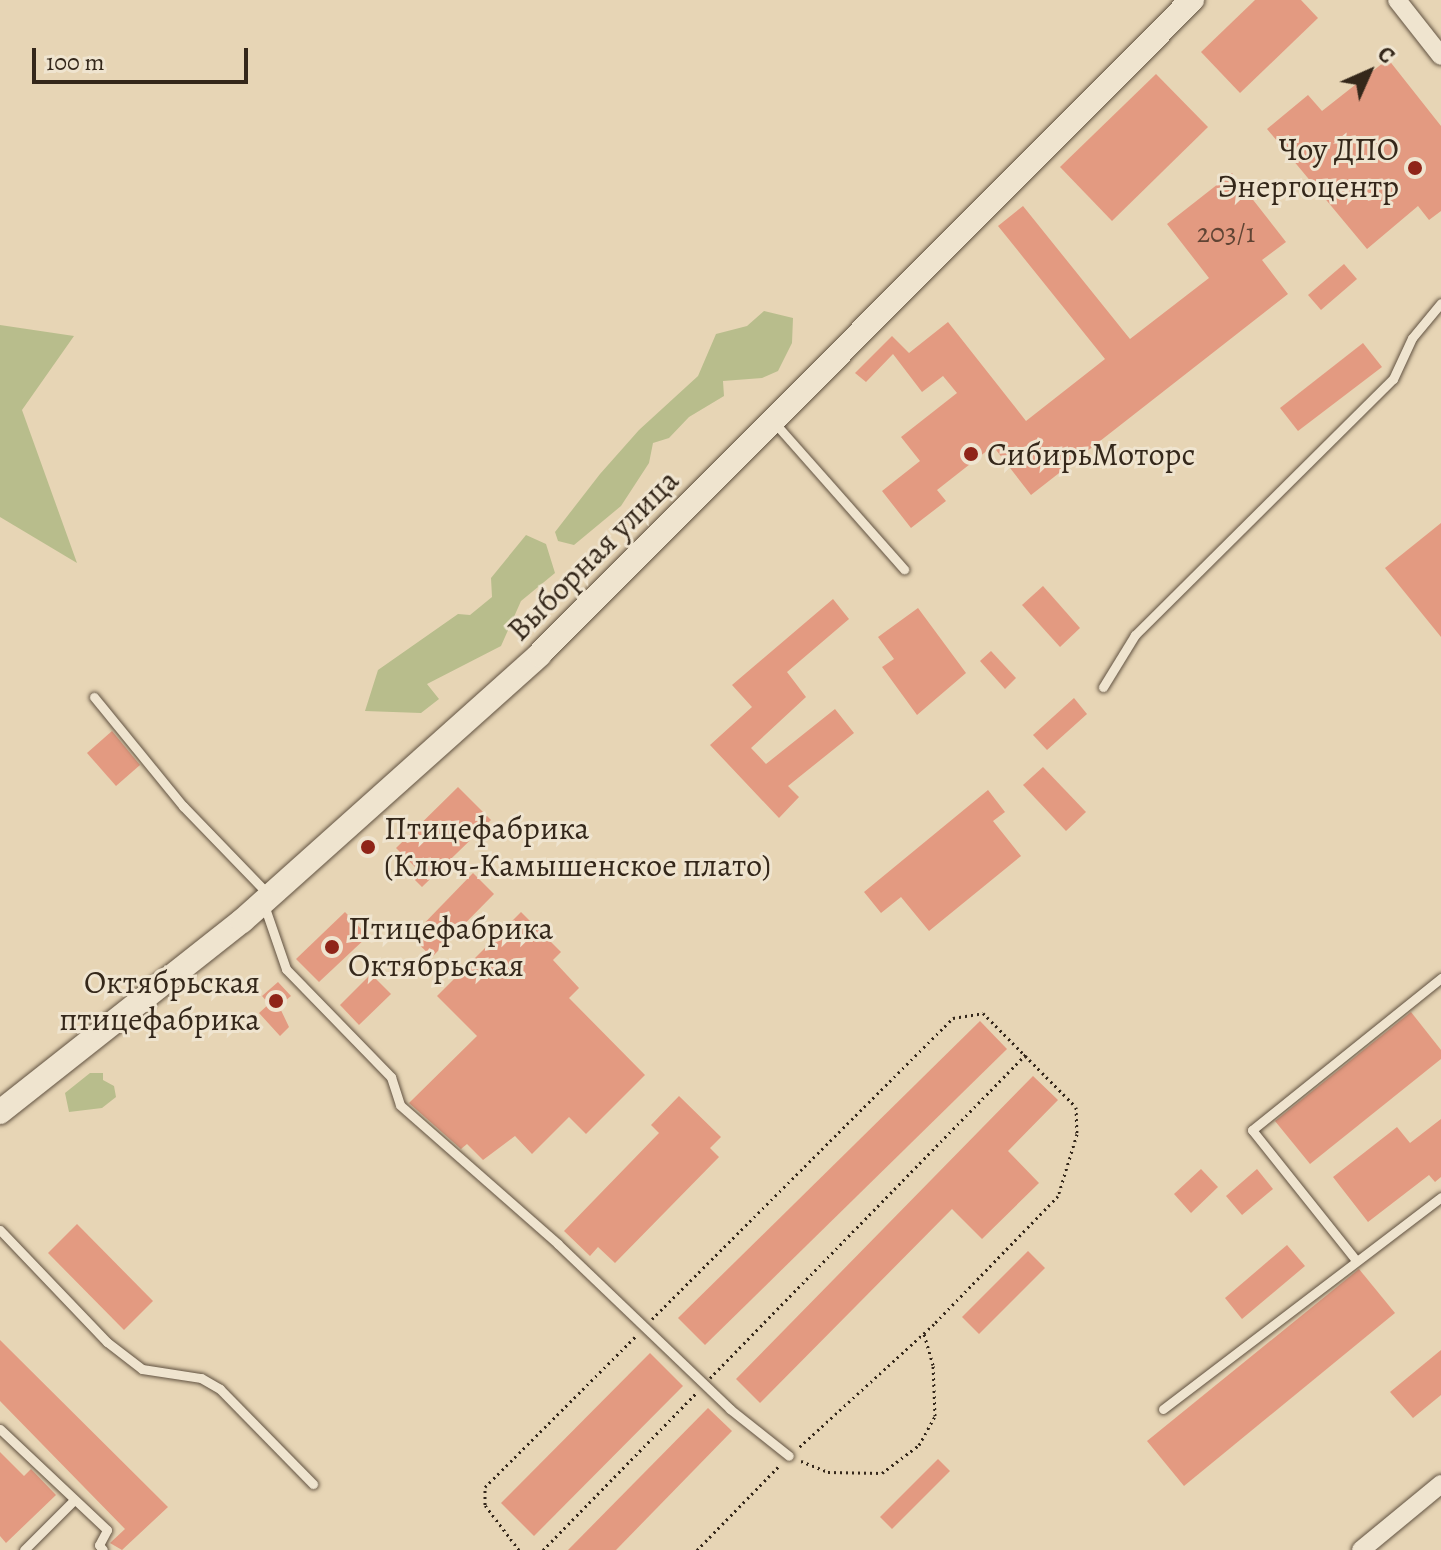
<!DOCTYPE html>
<meta charset="utf-8">
<style>
body{margin:0}
#map{position:relative;width:1441px;height:1550px;overflow:hidden;background:#e7d5b5;font-family:Alegreya,serif}
div>[style]{position:absolute}
[style*='--x']{left:calc(var(--x)*1px);top:calc(var(--y)*1px);width:calc(var(--w)*1px);rotate:calc(var(--a)*1deg)}
.green>*{inset:0;background:#b8bd8c}
.building>*{inset:0;background:#e39a81}
.path>*{height:3px;margin-top:-1.5px;transform-origin:0;background:repeating-linear-gradient(90deg,#34271a 0 2px,transparent 0 6px)}
.roads{filter:drop-shadow(0 0 2px #615241) drop-shadow(0 0 2px #615241)}
.service>*{height:9px;margin:-4.5px;padding:0 4.5px;transform-origin:4.5px;border-radius:4.5px;background:#efe4cf}
.minor>*{height:18px;margin:-9px;padding:0 9px;transform-origin:9px;border-radius:9px;background:#efe4cf}
.secondary>*{height:24px;margin:-12px;padding:0 12px;transform-origin:12px;border-radius:12px;background:#efe4cf}
.dots>*{width:22px;height:22px;translate:-50% -50%;box-sizing:border-box;border:4px solid #efe4cf;border-radius:50%}
span{translate:-50% -50%;white-space:nowrap;text-align:center;line-height:1.15;-webkit-text-stroke:6px #efe4cf;paint-order:stroke}
.number-label{font-size:28px;color:#604434}
.number-label span{-webkit-text-stroke-width:0}
.poi-label{font-size:32px;color:#34271a}
.right{translate:-100% -50%;text-align:right}
.left{translate:0 -50%;text-align:left}
.street-label{font-size:32px;color:#34271a}
.north{position:absolute;left:1329px;top:32px;width:80px;height:80px;-webkit-text-stroke:6px #efe4cf;paint-order:stroke;rotate:45deg;font-size:22px;font-weight:700;line-height:32px;text-align:center;color:#34271a}
.north::after{content:'';display:block;margin:auto;width:28px;height:36px;background:#34271a;clip-path:polygon(50% 0,100% 100%,50% 72%,0 100%)}
.scale{position:absolute;left:32px;top:48px;width:216px;height:36px;box-sizing:border-box;border:4px solid #34271a;border-top:0;padding-left:10px;font-size:24px;line-height:28px;white-space:nowrap;color:#34271a;-webkit-text-stroke:6px #efe4cf;paint-order:stroke}
</style>
<div id="map">
<div class="green">
<i style="clip-path:polygon(764px 311px,793px 318px,792px 343px,778px 371px,762px 378px,723px 381px,724px 396px,689px 417px,669px 438px,653px 443px,649px 463px,621px 506px,574px 545px,558px 541px,555px 532px,600px 474px,639px 430px,698px 376px,716px 334px,747px 326px)"></i>
<i style="clip-path:polygon(0 325px,74px 336px,22px 410px,77px 563px,0 517px)"></i>
<i style="clip-path:polygon(526px 535px,546px 544px,555px 573px,521px 601px,501px 646px,427px 684px,439px 699px,421px 713px,365px 711px,378px 670px,458px 614px,470px 615px,492px 597px,491px 578px)"></i>
<i style="clip-path:polygon(90px 1073px,103px 1073px,103px 1080px,114px 1086px,116px 1097px,102px 1108px,69px 1112px,65px 1093px)"></i>
</div>
<div class="building">
<i style="clip-path:polygon(1255px 0,1301px 0,1318px 18px,1240px 93px,1201px 52px)"></i>
<i style="clip-path:polygon(1388px 59px,1441px 126px,1441px 211px,1429px 220px,1418px 206px,1367px 249px,1267px 129px,1308px 95px,1322px 111px)"></i>
<i style="clip-path:polygon(1156px 74px,1208px 127px,1112px 221px,1060px 167px)"></i>
<i style="clip-path:polygon(1232px 173px,1286px 242px,1262px 260px,1288px 294px,1031px 495px,993px 446px,937px 490px,946px 501px,911px 528px,882px 491px,920px 461px,901px 437px,957px 393px,943px 376px,922px 392px,893px 354px,866px 382px,855px 373px,892px 336px,909px 353px,948px 322px,1026px 421px,1105px 359px,998px 226px,1023px 206px,1130px 339px,1209px 278px,1167px 224px)"></i>
<i style="clip-path:polygon(1344px 264px,1357px 279px,1321px 310px,1308px 295px)"></i>
<i style="clip-path:polygon(1363px 343px,1382px 367px,1298px 431px,1280px 408px)"></i>
<i style="clip-path:polygon(1441px 523px,1441px 637px,1385px 568px)"></i>
<i style="clip-path:polygon(1043px 586px,1080px 628px,1060px 647px,1022px 605px)"></i>
<i style="clip-path:polygon(833px 599px,849px 619px,787px 672px,806px 697px,751px 748px,766px 764px,835px 709px,854px 733px,788px 786px,799px 797px,779px 818px,710px 745px,752px 707px,732px 685px)"></i>
<i style="clip-path:polygon(918px 608px,966px 673px,917px 715px,882px 667px,894px 659px,878px 637px)"></i>
<i style="clip-path:polygon(991px 651px,1016px 678px,1005px 689px,980px 661px)"></i>
<i style="clip-path:polygon(1074px 698px,1087px 714px,1047px 750px,1033px 735px)"></i>
<i style="clip-path:polygon(112px 731px,140px 765px,116px 786px,87px 753px)"></i>
<i style="clip-path:polygon(1043px 767px,1086px 812px,1066px 831px,1023px 785px)"></i>
<i style="clip-path:polygon(458px 787px,491px 820px,422px 887px,411px 876px,418px 870px,396px 848px)"></i>
<i style="clip-path:polygon(988px 790px,1005px 812px,993px 821px,1021px 856px,929px 931px,901px 897px,881px 913px,864px 892px)"></i>
<i style="clip-path:polygon(473px 873px,494px 894px,432px 957px,411px 937px)"></i>
<i style="clip-path:polygon(345px 912px,368px 936px,319px 982px,296px 959px)"></i>
<i style="clip-path:polygon(521px 912px,561px 952px,553px 960px,579px 988px,569px 998px,645px 1075px,586px 1134px,569px 1117px,532px 1154px,515px 1136px,483px 1160px,467px 1144px,461px 1149px,409px 1103px,477px 1036px,437px 996px)"></i>
<i style="clip-path:polygon(371px 974px,391px 994px,359px 1025px,340px 1005px)"></i>
<i style="clip-path:polygon(278px 982px,291px 996px,279px 1006px,289px 1027px,280px 1036px,259px 1013px,269px 1004px,262px 996px)"></i>
<i style="clip-path:polygon(1411px 1012px,1441px 1050px,1441px 1059px,1310px 1164px,1275px 1121px)"></i>
<i style="clip-path:polygon(980px 1021px,1007px 1049px,705px 1345px,678px 1318px)"></i>
<i style="clip-path:polygon(1033px 1076px,1058px 1100px,1008px 1151px,1039px 1183px,982px 1239px,952px 1209px,760px 1403px,736px 1379px)"></i>
<i style="clip-path:polygon(679px 1096px,721px 1137px,710px 1148px,719px 1157px,615px 1263px,598px 1247px,590px 1256px,564px 1231px,659px 1133px,651px 1125px)"></i>
<i style="clip-path:polygon(1441px 1119px,1441px 1177px,1435px 1182px,1429px 1175px,1368px 1222px,1333px 1177px,1397px 1127px,1410px 1143px)"></i>
<i style="clip-path:polygon(1201px 1169px,1218px 1187px,1191px 1213px,1174px 1194px)"></i>
<i style="clip-path:polygon(1257px 1169px,1273px 1189px,1242px 1215px,1226px 1196px)"></i>
<i style="clip-path:polygon(77px 1224px,153px 1301px,124px 1330px,48px 1253px)"></i>
<i style="clip-path:polygon(1287px 1245px,1305px 1266px,1242px 1319px,1225px 1298px)"></i>
<i style="clip-path:polygon(1028px 1251px,1045px 1268px,979px 1334px,962px 1317px)"></i>
<i style="clip-path:polygon(1359px 1269px,1395px 1313px,1184px 1486px,1147px 1441px)"></i>
<i style="clip-path:polygon(0 1340px,168px 1507px,122px 1550px,110px 1543px,125px 1529px,0 1401px)"></i>
<i style="clip-path:polygon(1441px 1350px,1441px 1395px,1413px 1418px,1390px 1392px)"></i>
<i style="clip-path:polygon(650px 1353px,683px 1386px,534px 1536px,501px 1503px)"></i>
<i style="clip-path:polygon(708px 1408px,732px 1431px,616px 1550px,568px 1550px)"></i>
<i style="clip-path:polygon(0 1452px,24px 1476px,31px 1469px,56px 1495px,6px 1543px,0 1536px)"></i>
<i style="clip-path:polygon(938px 1459px,950px 1471px,892px 1529px,880px 1517px)"></i>
</div>
<div class="path">
<i style="--x:652;--y:1319;--w:426;--a:-45"></i>
<i style="--x:953;--y:1018;--w:30;--a:-9"></i>
<i style="--x:983;--y:1013;--w:132;--a:45.3"></i>
<i style="--x:1076;--y:1107;--w:27;--a:88"></i>
<i style="--x:1077;--y:1134;--w:65;--a:107"></i>
<i style="--x:1058;--y:1196;--w:178;--a:134.1"></i>
<i style="--x:934;--y:1324;--w:185;--a:137.6"></i>
<i style="--x:710;--y:1378;--w:453;--a:-45.7"></i>
<i style="--x:801;--y:1461;--w:29;--a:22"></i>
<i style="--x:828;--y:1472;--w:54;--a:1.1"></i>
<i style="--x:882;--y:1473;--w:46;--a:-37.1"></i>
<i style="--x:919;--y:1445;--w:33;--a:-61"></i>
<i style="--x:935;--y:1416;--w:51;--a:-92.2"></i>
<i style="--x:933;--y:1365;--w:33;--a:-106"></i>
<i style="--x:519;--y:1550;--w:56;--a:-127.1"></i>
<i style="--x:485;--y:1505;--w:18;--a:-90"></i>
<i style="--x:485;--y:1487;--w:214;--a:-45"></i>
<i style="--x:543;--y:1550;--w:221;--a:-45.7"></i>
<i style="--x:697;--y:1550;--w:119;--a:-45.7"></i>
</div>
<div class="roads">
<div class="service">
<i style="--x:773;--y:421;--w:198;--a:48.5"></i>
<i style="--x:1103;--y:687;--w:61;--a:-58.4"></i>
<i style="--x:1135;--y:635;--w:363;--a:-44.8"></i>
<i style="--x:1393;--y:379;--w:45;--a:-65.1"></i>
<i style="--x:1412;--y:338;--w:45;--a:-50.4"></i>
<i style="--x:94;--y:697;--w:141;--a:50.8"></i>
<i style="--x:183;--y:806;--w:125;--a:46"></i>
<i style="--x:264;--y:905;--w:68;--a:71"></i>
<i style="--x:286;--y:969;--w:151;--a:45.8"></i>
<i style="--x:391;--y:1077;--w:29;--a:72"></i>
<i style="--x:400;--y:1105;--w:210;--a:41.3"></i>
<i style="--x:558;--y:1244;--w:238;--a:43.8"></i>
<i style="--x:730;--y:1409;--w:75;--a:38.5"></i>
<i style="--x:0;--y:1230;--w:155;--a:46.3"></i>
<i style="--x:107;--y:1342;--w:44;--a:37.6"></i>
<i style="--x:142;--y:1369;--w:60;--a:8.7"></i>
<i style="--x:201;--y:1378;--w:22;--a:30"></i>
<i style="--x:220;--y:1389;--w:133;--a:45.6"></i>
<i style="--x:1355;--y:1259;--w:165;--a:-128.6"></i>
<i style="--x:1252;--y:1130;--w:243;--a:-38.8"></i>
<i style="--x:1163;--y:1409;--w:350;--a:-37.3"></i>
<i style="--x:0;--y:1429;--w:147;--a:43.3"></i>
<i style="--x:107;--y:1530;--w:17;--a:118"></i>
<i style="--x:99;--y:1545;--w:6;--a:51"></i>
<i style="--x:24;--y:1550;--w:69;--a:-45"></i>
</div>
<div class="minor">
<i style="--x:1397;--y:0;--w:71;--a:51.8"></i>
<i style="--x:1361;--y:1550;--w:104;--a:-39.5"></i>
</div>
<div class="secondary">
<i style="--x:0;--y:1112;--w:308;--a:-38.3"></i>
<i style="--x:242;--y:921;--w:399;--a:-41.8"></i>
<i style="--x:539;--y:655;--w:925;--a:-45.09"></i>
</div>
</div>
<div class="dots">
<i style="left:1415px;top:168px;background:#8f2418"></i>
<i style="left:971px;top:454px;background:#8f2418"></i>
<i style="left:368px;top:847px;background:#8f2418"></i>
<i style="left:332px;top:947px;background:#8f2418"></i>
<i style="left:276px;top:1001px;background:#8f2418"></i>
</div>
<div class="number-label">
<span style="left:1226px;top:233px">203/1</span>
</div>
<div class="poi-label">
<span class="right" style="left:1399px;top:168px">Чоу ДПО<br>Энергоцентр</span>
<span class="left" style="left:987px;top:454px">СибирьМоторс</span>
<span class="left" style="left:384px;top:847px">Птицефабрика<br>(Ключ-Камышенское плато)</span>
<span class="left" style="left:348px;top:947px">Птицефабрика<br>Октябрьская</span>
<span class="right" style="left:260px;top:1001px">Октябрьская<br>птицефабрика</span>
</div>
<div class="street-label">
<span style="left:593px;top:555px;rotate:-45deg">Выборная улица</span>
</div>
<div class="north">С</div>
<div class="scale">100 m</div>
</div>
